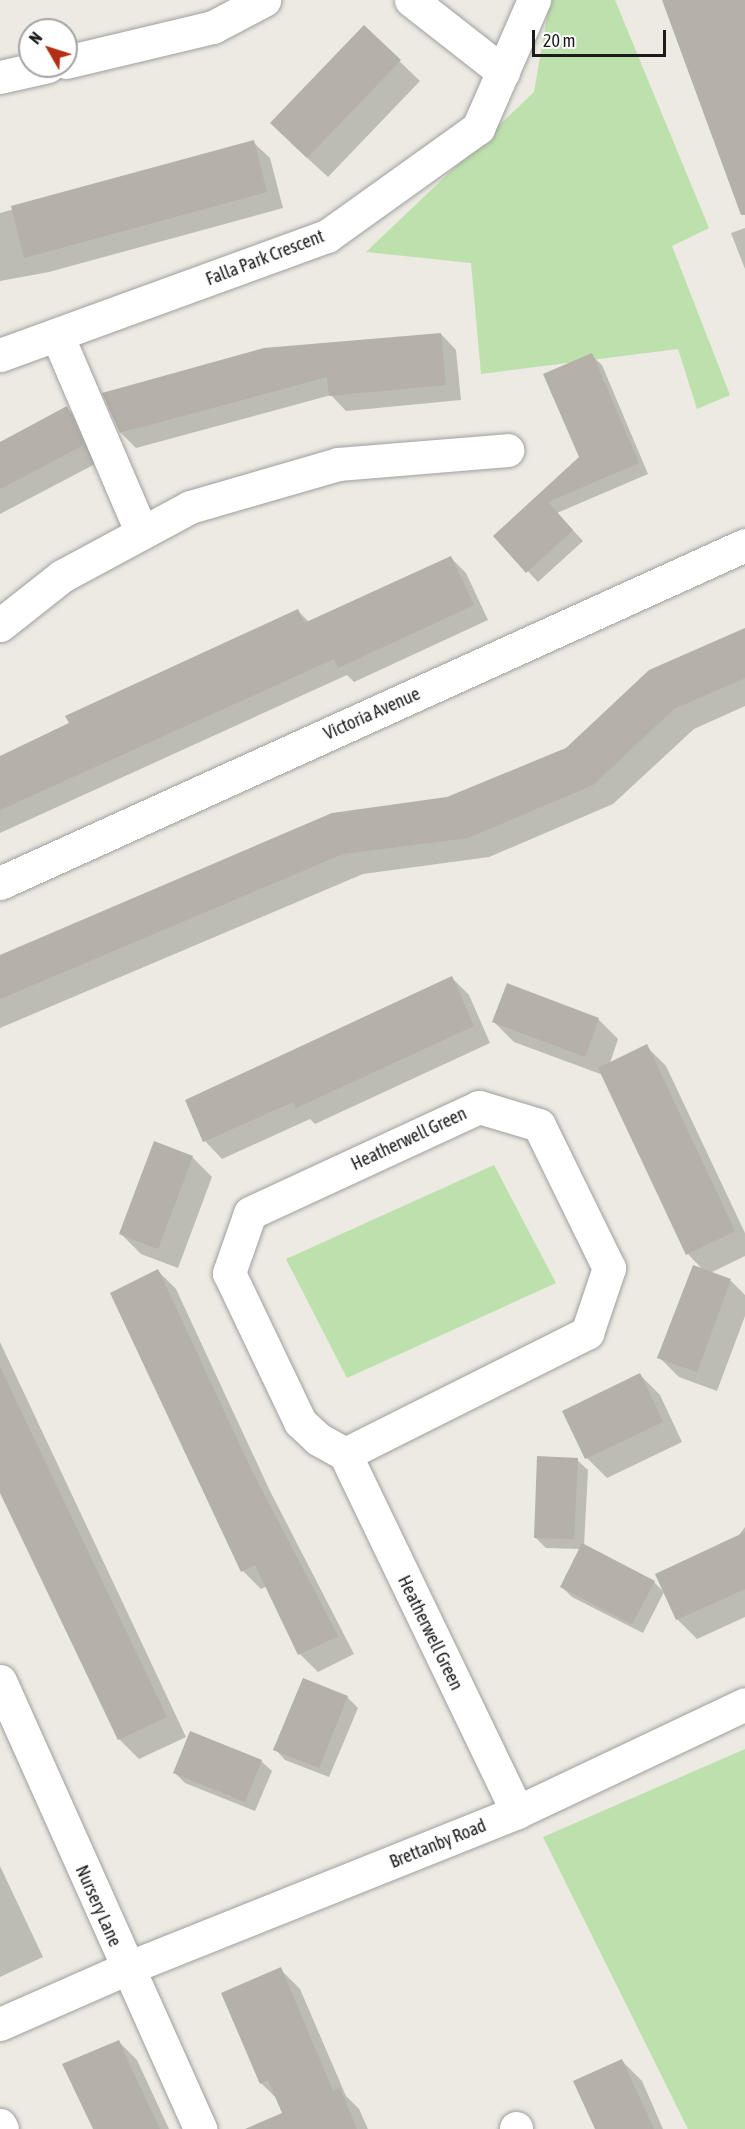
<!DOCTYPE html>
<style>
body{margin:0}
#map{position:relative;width:745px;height:2129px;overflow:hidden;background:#eceae2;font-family:"Asap Condensed",sans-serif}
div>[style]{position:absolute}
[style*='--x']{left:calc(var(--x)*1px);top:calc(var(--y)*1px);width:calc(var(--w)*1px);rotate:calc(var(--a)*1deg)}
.grass>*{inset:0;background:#bde1ac}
.shadow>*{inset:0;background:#0003}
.building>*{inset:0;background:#b5b0a8}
.roads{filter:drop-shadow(0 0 2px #9f9f9f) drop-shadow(0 0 2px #9f9f9f)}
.minor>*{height:33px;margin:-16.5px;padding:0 16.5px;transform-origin:16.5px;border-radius:16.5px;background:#fff}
span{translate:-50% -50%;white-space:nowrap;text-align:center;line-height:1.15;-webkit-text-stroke:6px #fff;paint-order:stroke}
.street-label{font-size:18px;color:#1b1b1b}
.north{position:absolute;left:18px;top:18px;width:60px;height:60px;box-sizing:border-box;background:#fff;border:2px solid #a4a4a4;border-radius:50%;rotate:309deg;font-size:16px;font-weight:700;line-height:24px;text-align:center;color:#1b1b1b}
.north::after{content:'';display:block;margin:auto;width:21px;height:27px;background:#b22f15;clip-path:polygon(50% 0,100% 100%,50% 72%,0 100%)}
.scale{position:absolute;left:532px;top:30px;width:134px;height:27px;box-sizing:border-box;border:3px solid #1b1b1b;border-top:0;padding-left:8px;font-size:18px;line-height:21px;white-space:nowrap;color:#1b1b1b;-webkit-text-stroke:4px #fff;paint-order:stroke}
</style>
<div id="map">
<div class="grass">
<i style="clip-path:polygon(550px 0,615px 0,709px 228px,672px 246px,730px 395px,697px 409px,678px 349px,481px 374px,471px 263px,366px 252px,534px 92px)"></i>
<i style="clip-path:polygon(494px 1165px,556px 1283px,347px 1378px,286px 1259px)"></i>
<i style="clip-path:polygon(745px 1749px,745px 2129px,688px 2129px,543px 1837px)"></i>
</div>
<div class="shadow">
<i style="clip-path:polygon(364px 27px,420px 81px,328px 177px,291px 143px)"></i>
<i style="clip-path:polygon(253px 142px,270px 158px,283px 208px,49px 272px,0 281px,0 213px)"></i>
<i style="clip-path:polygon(745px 228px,745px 269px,731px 233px)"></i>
<i style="clip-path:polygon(441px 334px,456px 350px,461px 400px,346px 411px,331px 395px,136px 448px,121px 433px)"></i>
<i style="clip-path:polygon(591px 355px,602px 365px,648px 474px,557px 513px,583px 541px,538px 582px,495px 536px,580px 457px)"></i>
<i style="clip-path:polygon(67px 408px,83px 424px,99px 462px,0 514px,0 444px)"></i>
<i style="clip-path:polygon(451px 558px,466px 573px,488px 620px,354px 682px,347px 675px,0 833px,0 757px,298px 611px,309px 622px)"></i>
<i style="clip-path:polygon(745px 629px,745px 706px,694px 729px,613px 804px,489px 857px,363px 874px,0 1028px,0 957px,447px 798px,567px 749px)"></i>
<i style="clip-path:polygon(452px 978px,469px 995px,490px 1043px,315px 1124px,310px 1119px,222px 1159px,205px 1141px,187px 1101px)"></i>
<i style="clip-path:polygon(598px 1019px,618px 1039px,610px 1063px,646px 1046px,666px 1066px,745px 1233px,745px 1256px,710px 1273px,731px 1281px,745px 1295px,745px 1316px,717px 1391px,679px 1377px,659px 1357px,704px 1271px,688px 1254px,603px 1075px,514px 1042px,494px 1022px)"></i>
<i style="clip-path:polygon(192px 1157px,212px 1177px,178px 1268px,141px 1254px,121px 1234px)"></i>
<i style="clip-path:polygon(158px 1271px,176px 1289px,270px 1491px,354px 1654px,318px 1672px,300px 1654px,267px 1586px,261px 1589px,243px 1571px)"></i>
<i style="clip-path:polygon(0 1342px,186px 1737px,139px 1759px,119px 1739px,0 1482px)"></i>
<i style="clip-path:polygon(640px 1375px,660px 1395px,682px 1442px,607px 1478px,587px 1458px,564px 1412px)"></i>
<i style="clip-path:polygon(577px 1460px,588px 1470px,584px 1546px,654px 1582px,664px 1592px,643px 1633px,572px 1597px,562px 1587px,581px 1549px,546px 1548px,535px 1537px)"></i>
<i style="clip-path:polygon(745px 1527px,745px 1617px,697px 1639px,677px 1619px)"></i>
<i style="clip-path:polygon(347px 1697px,358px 1708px,329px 1777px,285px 1760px,275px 1749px)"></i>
<i style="clip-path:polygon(261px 1761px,272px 1771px,255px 1811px,185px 1783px,175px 1773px)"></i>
<i style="clip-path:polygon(0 1866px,43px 1957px,0 1977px)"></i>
<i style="clip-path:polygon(280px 1969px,300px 1989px,346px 2096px,359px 2109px,368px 2129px,291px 2129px,279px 2101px,261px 2083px)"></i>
<i style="clip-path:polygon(119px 2042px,137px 2060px,169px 2129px,95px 2129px)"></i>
<i style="clip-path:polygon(622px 2061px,642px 2081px,663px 2129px,596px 2129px)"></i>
</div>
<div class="building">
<i style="clip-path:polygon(662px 0,745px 0,745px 215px,741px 215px)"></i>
<i style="clip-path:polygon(364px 25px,401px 60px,307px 158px,270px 123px)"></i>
<i style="clip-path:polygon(254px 140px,267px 192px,24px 258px,11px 206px)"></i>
<i style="clip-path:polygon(441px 333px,446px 385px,329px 396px,327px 377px,120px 433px,102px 393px,264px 348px)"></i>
<i style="clip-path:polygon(592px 353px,639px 463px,548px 502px,573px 530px,526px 573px,493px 536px,579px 457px,543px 374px)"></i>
<i style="clip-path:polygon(67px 406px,84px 445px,0 489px,0 442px)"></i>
<i style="clip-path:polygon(451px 556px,474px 605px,338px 668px,334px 659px,0 810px,0 756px,69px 723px,65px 716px,298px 609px,304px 623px)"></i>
<i style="clip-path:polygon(745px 628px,745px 678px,674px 709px,593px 785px,468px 838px,343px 854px,0 999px,0 955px,332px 813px,447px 797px,566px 748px,649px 670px)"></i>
<i style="clip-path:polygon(452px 976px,474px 1026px,296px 1108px,293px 1102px,203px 1142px,185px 1100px)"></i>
<i style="clip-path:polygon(507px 983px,599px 1018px,585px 1057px,492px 1022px)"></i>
<i style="clip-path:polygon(647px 1044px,735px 1231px,686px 1255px,598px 1068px)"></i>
<i style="clip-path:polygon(154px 1141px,193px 1156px,158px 1249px,119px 1234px)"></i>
<i style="clip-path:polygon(693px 1265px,731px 1279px,697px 1372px,657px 1358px)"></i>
<i style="clip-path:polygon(158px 1269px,252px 1471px,338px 1636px,298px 1655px,255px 1565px,241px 1572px,110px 1293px)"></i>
<i style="clip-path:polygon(0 1367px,167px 1717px,118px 1740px,0 1493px)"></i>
<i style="clip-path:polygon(640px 1373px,663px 1422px,585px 1459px,562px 1411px)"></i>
<i style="clip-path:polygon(537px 1456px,578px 1458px,574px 1539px,534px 1538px)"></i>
<i style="clip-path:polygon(745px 1532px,745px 1589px,676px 1620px,655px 1574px)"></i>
<i style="clip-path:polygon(582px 1543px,655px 1581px,632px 1624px,560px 1587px)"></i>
<i style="clip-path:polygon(303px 1678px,348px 1696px,319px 1768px,273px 1750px)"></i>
<i style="clip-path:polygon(190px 1731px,262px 1760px,245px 1802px,173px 1773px)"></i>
<i style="clip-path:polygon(281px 1967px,333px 2091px,340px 2088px,357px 2129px,245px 2129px,282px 2113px,268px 2080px,260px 2084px,221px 1993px)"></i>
<i style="clip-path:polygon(119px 2040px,132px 2070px,160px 2129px,93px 2129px,62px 2064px)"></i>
<i style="clip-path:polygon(622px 2059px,654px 2129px,595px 2129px,573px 2081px)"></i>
</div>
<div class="roads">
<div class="minor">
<i style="--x:411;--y:0;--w:117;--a:38"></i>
<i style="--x:66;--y:62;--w:151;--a:-13.4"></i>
<i style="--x:213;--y:27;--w:58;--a:-27.9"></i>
<i style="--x:0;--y:77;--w:49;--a:-12.9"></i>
<i style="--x:57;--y:335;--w:215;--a:66.8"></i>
<i style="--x:0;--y:355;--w:348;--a:-20"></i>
<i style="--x:327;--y:236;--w:186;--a:-35.6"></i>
<i style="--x:478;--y:128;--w:140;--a:-66.4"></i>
<i style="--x:0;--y:625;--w:79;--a:-38.3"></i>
<i style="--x:62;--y:576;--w:145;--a:-28.3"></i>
<i style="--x:190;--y:507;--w:154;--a:-16.2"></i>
<i style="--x:338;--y:464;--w:170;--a:-4.7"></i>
<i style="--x:0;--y:883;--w:818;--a:-24.4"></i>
<i style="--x:345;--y:1454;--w:271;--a:-26.6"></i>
<i style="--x:587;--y:1333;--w:69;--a:-71.3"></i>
<i style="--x:609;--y:1268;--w:159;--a:-116.1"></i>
<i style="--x:539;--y:1125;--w:63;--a:-163.3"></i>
<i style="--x:479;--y:1107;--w:252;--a:155.2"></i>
<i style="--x:250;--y:1213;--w:64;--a:109.3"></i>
<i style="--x:229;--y:1273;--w:165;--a:64.5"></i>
<i style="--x:300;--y:1422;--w:25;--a:43"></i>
<i style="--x:318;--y:1439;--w:31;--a:29"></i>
<i style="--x:345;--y:1454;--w:397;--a:64.3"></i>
<i style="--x:0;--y:1681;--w:491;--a:65.9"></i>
<i style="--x:0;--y:2024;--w:137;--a:-23.7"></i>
<i style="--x:125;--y:1969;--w:422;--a:-21.8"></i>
<i style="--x:517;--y:1812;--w:252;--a:-25.3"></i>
<i style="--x:0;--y:2125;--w:4;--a:63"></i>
<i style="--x:516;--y:2128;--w:1;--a:90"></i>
</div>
</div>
<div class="street-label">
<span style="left:265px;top:258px;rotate:-21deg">Falla Park Crescent</span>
<span style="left:372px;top:714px;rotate:-24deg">Victoria Avenue</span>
<span style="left:409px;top:1139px;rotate:-25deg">Heatherwell Green</span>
<span style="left:430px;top:1633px;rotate:64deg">Heatherwell Green</span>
<span style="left:438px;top:1844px;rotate:-22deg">Brettanby Road</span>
<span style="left:98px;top:1906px;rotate:66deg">Nursery Lane</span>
</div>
<div class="north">N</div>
<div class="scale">20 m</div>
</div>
